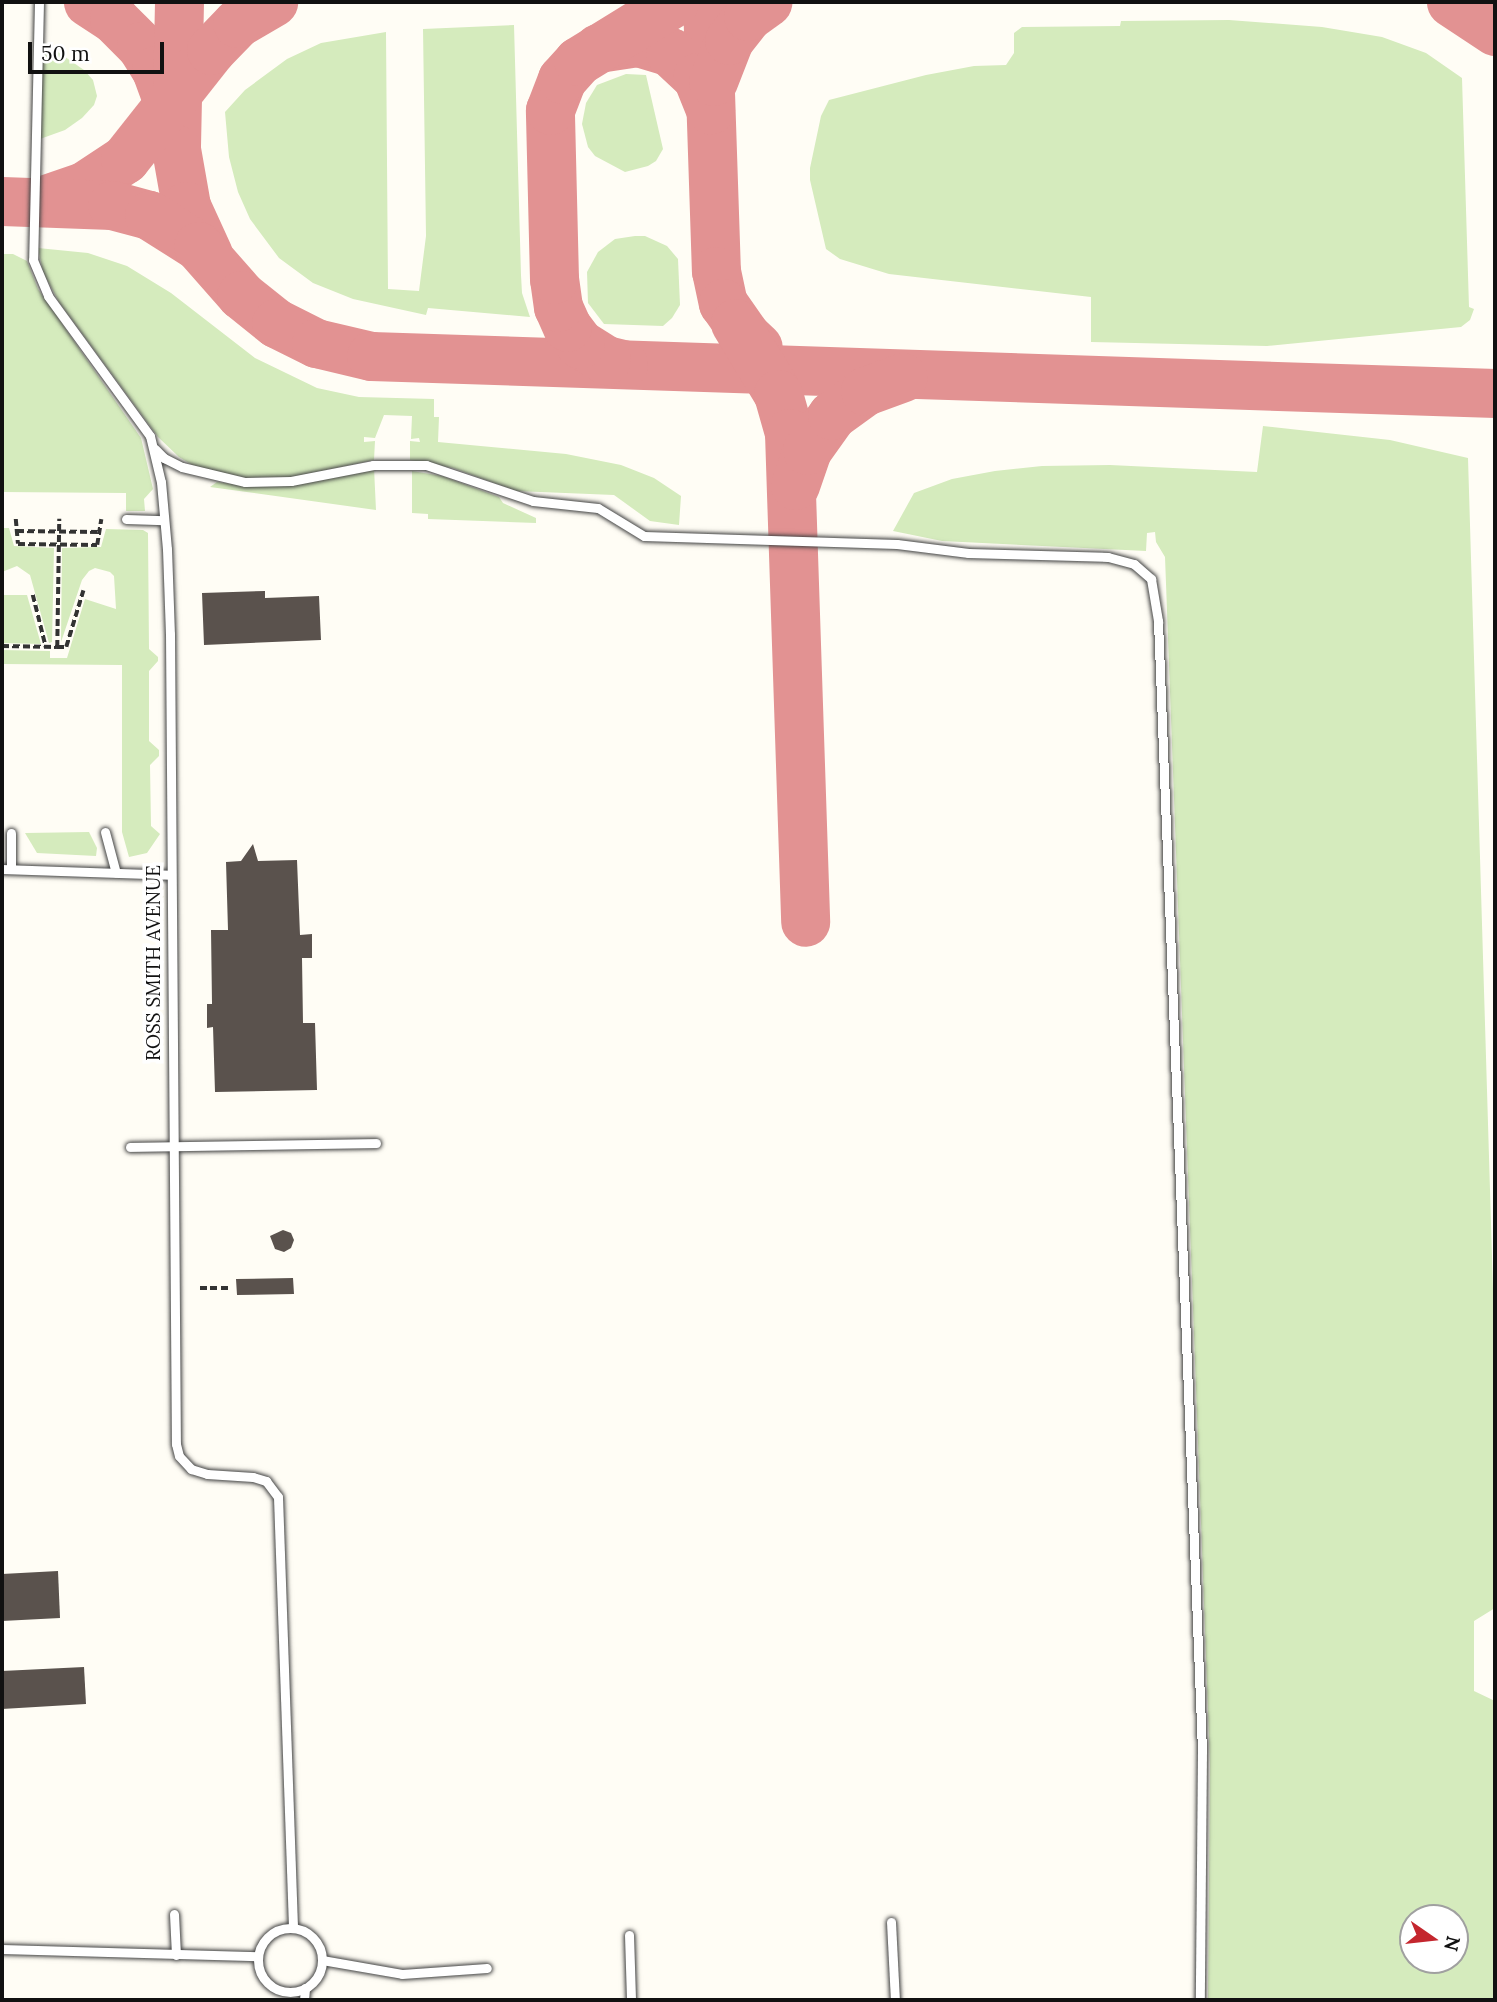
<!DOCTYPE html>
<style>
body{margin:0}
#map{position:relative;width:1497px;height:2002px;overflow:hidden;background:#fffdf5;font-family:Lora,serif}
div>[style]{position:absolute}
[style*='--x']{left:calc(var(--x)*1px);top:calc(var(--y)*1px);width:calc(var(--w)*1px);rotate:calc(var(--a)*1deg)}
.green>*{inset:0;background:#d5ebbd}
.taxiway>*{height:49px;margin:-24.5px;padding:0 24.5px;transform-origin:24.5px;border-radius:24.5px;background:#e29292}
.building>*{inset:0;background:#5a524d}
.path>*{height:3.5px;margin-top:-1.75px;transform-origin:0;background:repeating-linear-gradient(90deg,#333 0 7px,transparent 0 10.5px)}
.roads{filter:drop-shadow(0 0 2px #444) drop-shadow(0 0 2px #444)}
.lane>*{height:9px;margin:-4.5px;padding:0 4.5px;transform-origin:4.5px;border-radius:4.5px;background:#fff}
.lane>.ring{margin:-4.5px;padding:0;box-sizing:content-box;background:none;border:9px solid #fff;border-radius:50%}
span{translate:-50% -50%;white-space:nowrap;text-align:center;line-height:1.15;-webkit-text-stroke:7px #fff;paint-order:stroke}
.street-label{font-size:19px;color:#111}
.frame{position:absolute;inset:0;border:4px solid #111;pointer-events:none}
.north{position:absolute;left:1399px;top:1904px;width:70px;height:70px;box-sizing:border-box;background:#fff;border:2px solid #a0a0a0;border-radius:50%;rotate:104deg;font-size:19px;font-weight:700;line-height:28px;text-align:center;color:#111}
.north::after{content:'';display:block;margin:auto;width:24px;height:32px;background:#c4262e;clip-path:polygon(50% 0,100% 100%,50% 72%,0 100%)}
.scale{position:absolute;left:28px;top:42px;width:136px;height:32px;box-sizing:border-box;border:4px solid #111;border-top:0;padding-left:9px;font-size:21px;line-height:24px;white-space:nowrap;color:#111;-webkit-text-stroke:5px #fff;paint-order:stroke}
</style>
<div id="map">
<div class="green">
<i style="clip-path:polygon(1229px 20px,1322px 27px,1382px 37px,1426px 53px,1462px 78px,1469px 307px,1474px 309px,1470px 320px,1461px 327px,1267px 346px,1091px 342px,1091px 297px,889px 274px,840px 259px,826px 249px,810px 180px,810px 168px,821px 116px,829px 100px,926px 75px,974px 66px,1006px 65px,1014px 53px,1014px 33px,1022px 27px,1120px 26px,1121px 21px)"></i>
<i style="clip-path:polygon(514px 25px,521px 275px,522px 293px,530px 317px,428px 308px,426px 315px,353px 299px,313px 283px,279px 258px,250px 219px,238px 192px,229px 157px,225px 112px,245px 90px,287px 59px,321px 43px,386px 32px,388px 289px,419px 291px,426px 236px,423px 29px)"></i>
<i style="clip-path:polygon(42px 46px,55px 50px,84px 70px,93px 80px,97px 96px,94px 105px,82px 118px,65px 130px,40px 139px)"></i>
<i style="clip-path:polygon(626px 74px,646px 75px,663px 149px,656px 161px,648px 166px,625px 172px,595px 156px,588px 147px,582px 124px,586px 103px,597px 85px)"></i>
<i style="clip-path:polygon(635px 236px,645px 236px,667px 246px,678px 259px,680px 305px,672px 318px,663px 326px,604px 324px,588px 303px,587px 272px,598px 252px,615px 239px)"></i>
<i style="clip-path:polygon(38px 248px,88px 253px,127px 266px,171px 293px,255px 358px,317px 388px,359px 397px,434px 399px,434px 417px,439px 417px,438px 442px,566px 454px,621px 465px,654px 478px,681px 496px,679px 525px,650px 521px,614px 495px,516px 491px,453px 468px,410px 460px,410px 441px,420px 442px,419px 438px,411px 439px,412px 416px,384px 415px,375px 438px,364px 437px,364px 442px,375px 441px,374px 460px,293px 477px,241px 478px,194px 466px,179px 457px,158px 437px,59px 302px,43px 272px)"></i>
<i style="clip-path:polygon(2px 254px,13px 254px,27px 261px,38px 289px,141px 438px,153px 489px,144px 499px,145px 511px,126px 511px,126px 493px,2px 492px)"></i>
<i style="clip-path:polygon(evenodd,1263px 426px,1390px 440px,1468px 458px,1495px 1356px,1495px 1608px,1474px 1621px,1474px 1691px,1495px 1701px,1495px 2000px,1208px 2000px,1210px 1764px,1165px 557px,1156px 542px,1155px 532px,1147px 533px,1146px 551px,942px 541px,893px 531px,914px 493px,952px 479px,995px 471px,1042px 466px,1110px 465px,1257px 472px,1263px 426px,1413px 1918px,1455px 1918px,1455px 1960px,1413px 1960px,1413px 1918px)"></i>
<i style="clip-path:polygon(374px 468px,376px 510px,210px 487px,217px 482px,248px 486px,276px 486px)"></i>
<i style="clip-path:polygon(412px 471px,442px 476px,499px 497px,503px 503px,536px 518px,536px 523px,428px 519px,428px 514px,412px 513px)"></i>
<i style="clip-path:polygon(2px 528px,9px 528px,14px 546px,54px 548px,52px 642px,49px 643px,30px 575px,17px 566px,2px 572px)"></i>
<i style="clip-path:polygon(106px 529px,143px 530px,148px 533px,149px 649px,158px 657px,158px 661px,149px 671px,149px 741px,159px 750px,159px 756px,150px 765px,151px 826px,160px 834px,147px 853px,129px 857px,122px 832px,122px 665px,2px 664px,2px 650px,50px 651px,50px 658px,67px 658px,85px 599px,116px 609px,114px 576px,110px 572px,95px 568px,89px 571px,82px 580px,61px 642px,62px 548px,101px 547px)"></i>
<i style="clip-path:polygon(2px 595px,27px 595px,41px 644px,2px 643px)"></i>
<i style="clip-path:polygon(89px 832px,97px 848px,96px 856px,37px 853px,25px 833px)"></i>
</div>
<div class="taxiway">
<i style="--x:88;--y:2;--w:31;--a:33"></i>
<i style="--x:114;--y:19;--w:38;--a:45"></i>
<i style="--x:141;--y:46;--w:28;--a:58"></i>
<i style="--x:156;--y:70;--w:44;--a:69.9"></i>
<i style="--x:179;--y:2;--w:147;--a:91.2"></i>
<i style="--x:176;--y:149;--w:58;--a:80"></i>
<i style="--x:186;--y:206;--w:53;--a:65.4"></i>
<i style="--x:707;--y:2;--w:269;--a:88.1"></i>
<i style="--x:716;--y:271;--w:33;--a:78"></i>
<i style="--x:723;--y:303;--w:40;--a:55.1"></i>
<i style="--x:746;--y:336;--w:16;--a:43"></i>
<i style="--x:1451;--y:2;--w:53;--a:33.4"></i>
<i style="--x:598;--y:48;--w:40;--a:-8.5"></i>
<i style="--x:638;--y:42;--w:34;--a:17"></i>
<i style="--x:670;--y:52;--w:37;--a:43"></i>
<i style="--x:697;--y:77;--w:35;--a:68"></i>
<i style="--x:713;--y:81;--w:44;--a:-68.7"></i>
<i style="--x:729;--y:40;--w:31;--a:-52"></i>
<i style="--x:748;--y:16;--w:24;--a:-36"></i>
<i style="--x:49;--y:198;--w:37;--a:-19"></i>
<i style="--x:84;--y:186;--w:49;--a:-33.4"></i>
<i style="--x:125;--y:159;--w:139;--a:-51.7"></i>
<i style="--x:211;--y:50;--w:37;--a:-46"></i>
<i style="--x:237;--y:23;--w:42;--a:-30.3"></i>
<i style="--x:2;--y:201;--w:110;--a:2.1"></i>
<i style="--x:112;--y:205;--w:38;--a:15"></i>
<i style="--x:149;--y:215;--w:58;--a:32.3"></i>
<i style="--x:198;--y:246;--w:65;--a:48.7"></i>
<i style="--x:241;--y:295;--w:45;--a:38.7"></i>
<i style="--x:276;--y:323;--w:45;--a:26.6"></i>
<i style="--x:316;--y:343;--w:57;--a:13.3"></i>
<i style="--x:371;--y:356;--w:1125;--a:1.89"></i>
<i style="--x:735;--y:323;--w:83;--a:58.8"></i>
<i style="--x:778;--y:394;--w:41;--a:74.2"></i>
<i style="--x:789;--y:433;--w:489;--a:88.1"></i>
<i style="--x:623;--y:364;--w:17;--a:-167"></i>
<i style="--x:606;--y:360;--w:31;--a:-148"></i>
<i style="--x:580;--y:344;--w:21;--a:-127"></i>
<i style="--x:567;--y:327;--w:22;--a:-114"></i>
<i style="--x:558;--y:307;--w:28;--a:-98"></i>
<i style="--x:554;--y:279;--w:169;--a:-91.4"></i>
<i style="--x:550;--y:110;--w:33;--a:-69"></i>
<i style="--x:562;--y:79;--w:24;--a:-48"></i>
<i style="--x:578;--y:61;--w:113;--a:-31.6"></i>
<i style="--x:795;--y:485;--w:37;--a:-71"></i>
<i style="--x:807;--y:450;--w:43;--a:-54.5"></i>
<i style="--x:832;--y:415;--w:41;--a:-36"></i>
<i style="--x:865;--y:391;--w:40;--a:-20.2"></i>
</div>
<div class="building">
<i style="clip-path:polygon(265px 591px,265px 598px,319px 596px,321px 640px,204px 645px,202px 593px)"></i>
<i style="clip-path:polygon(253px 844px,258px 861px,297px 860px,300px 935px,312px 934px,312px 958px,302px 958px,303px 1023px,315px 1023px,317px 1090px,215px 1092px,213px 1027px,207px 1028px,207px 1004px,212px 1004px,211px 930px,228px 930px,226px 862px,241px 861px)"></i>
<i style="clip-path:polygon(283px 1230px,291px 1233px,294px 1240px,291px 1248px,284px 1252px,275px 1249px,270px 1236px)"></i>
<i style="clip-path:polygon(293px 1278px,294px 1294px,237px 1295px,236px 1279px)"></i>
<i style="clip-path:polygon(58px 1571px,60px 1618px,2px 1621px,2px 1574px)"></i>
<i style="clip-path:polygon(84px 1667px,86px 1704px,2px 1709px,2px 1671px)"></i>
</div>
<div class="path">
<i style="--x:16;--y:519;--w:25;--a:85"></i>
<i style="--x:18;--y:544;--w:79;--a:0.7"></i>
<i style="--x:97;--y:545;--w:26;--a:-81"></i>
<i style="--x:17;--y:531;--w:82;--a:0.7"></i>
<i style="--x:33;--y:595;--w:54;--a:76"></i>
<i style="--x:2;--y:646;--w:55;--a:1"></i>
<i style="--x:57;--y:647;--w:128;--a:-89.1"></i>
<i style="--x:57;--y:647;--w:9;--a:0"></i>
<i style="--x:66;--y:647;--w:59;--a:-73.1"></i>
<i style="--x:200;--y:1288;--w:29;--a:0"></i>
</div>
<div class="roads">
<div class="lane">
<i style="--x:39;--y:2;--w:258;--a:91.3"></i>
<i style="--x:33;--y:260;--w:39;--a:67"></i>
<i style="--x:48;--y:296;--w:173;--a:53.9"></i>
<i style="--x:150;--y:436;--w:47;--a:76.6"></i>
<i style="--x:161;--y:482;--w:67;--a:84.9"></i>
<i style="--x:167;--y:549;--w:85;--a:88"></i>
<i style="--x:170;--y:634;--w:810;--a:89.58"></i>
<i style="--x:176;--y:1444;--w:12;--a:76"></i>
<i style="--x:179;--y:1456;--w:18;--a:47"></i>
<i style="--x:191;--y:1469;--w:17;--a:17"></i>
<i style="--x:207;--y:1474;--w:46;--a:3.7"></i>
<i style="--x:253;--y:1477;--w:14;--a:17"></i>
<i style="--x:266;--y:1481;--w:20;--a:53"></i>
<i style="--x:278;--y:1497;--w:431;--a:88"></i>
<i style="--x:155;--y:449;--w:13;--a:45"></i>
<i style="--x:164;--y:458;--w:20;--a:27"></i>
<i style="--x:182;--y:467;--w:65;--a:13.4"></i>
<i style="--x:245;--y:482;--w:46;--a:-1.2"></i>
<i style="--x:291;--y:481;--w:84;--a:-11"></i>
<i style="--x:373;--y:465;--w:53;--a:0"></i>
<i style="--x:426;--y:465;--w:113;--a:18.6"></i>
<i style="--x:533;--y:501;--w:65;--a:6.1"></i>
<i style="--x:598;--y:508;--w:54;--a:31.3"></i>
<i style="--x:644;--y:536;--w:253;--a:1.8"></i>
<i style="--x:897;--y:544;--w:72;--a:7.2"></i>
<i style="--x:968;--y:553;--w:140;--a:1.6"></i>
<i style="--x:1108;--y:557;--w:27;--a:15"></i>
<i style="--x:1134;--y:564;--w:23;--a:41"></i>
<i style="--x:1151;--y:579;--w:43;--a:80.5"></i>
<i style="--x:1158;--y:621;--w:1130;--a:87.77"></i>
<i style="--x:1202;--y:1750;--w:250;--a:90.5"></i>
<i style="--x:126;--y:519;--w:38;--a:2"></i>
<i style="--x:105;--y:832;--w:42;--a:75"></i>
<i style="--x:2;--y:869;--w:168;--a:2"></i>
<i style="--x:11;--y:869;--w:36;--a:-90"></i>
<i style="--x:130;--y:1147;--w:246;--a:-0.9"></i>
<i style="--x:174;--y:1914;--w:41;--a:87.2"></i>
<i style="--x:891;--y:1922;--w:78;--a:87.1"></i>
<i class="ring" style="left:258px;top:1928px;width:55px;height:55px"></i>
<i style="--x:629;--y:1935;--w:65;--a:88.2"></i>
<i style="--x:2;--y:1949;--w:256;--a:1.6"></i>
<i style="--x:322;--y:1960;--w:81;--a:9.9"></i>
<i style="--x:402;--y:1974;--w:85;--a:-4"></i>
<i style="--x:304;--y:2000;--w:12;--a:-85"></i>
</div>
</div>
<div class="street-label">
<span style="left:154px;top:963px;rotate:-90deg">ROSS SMITH AVENUE</span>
</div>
<div class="frame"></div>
<div class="north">N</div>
<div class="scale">50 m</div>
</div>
